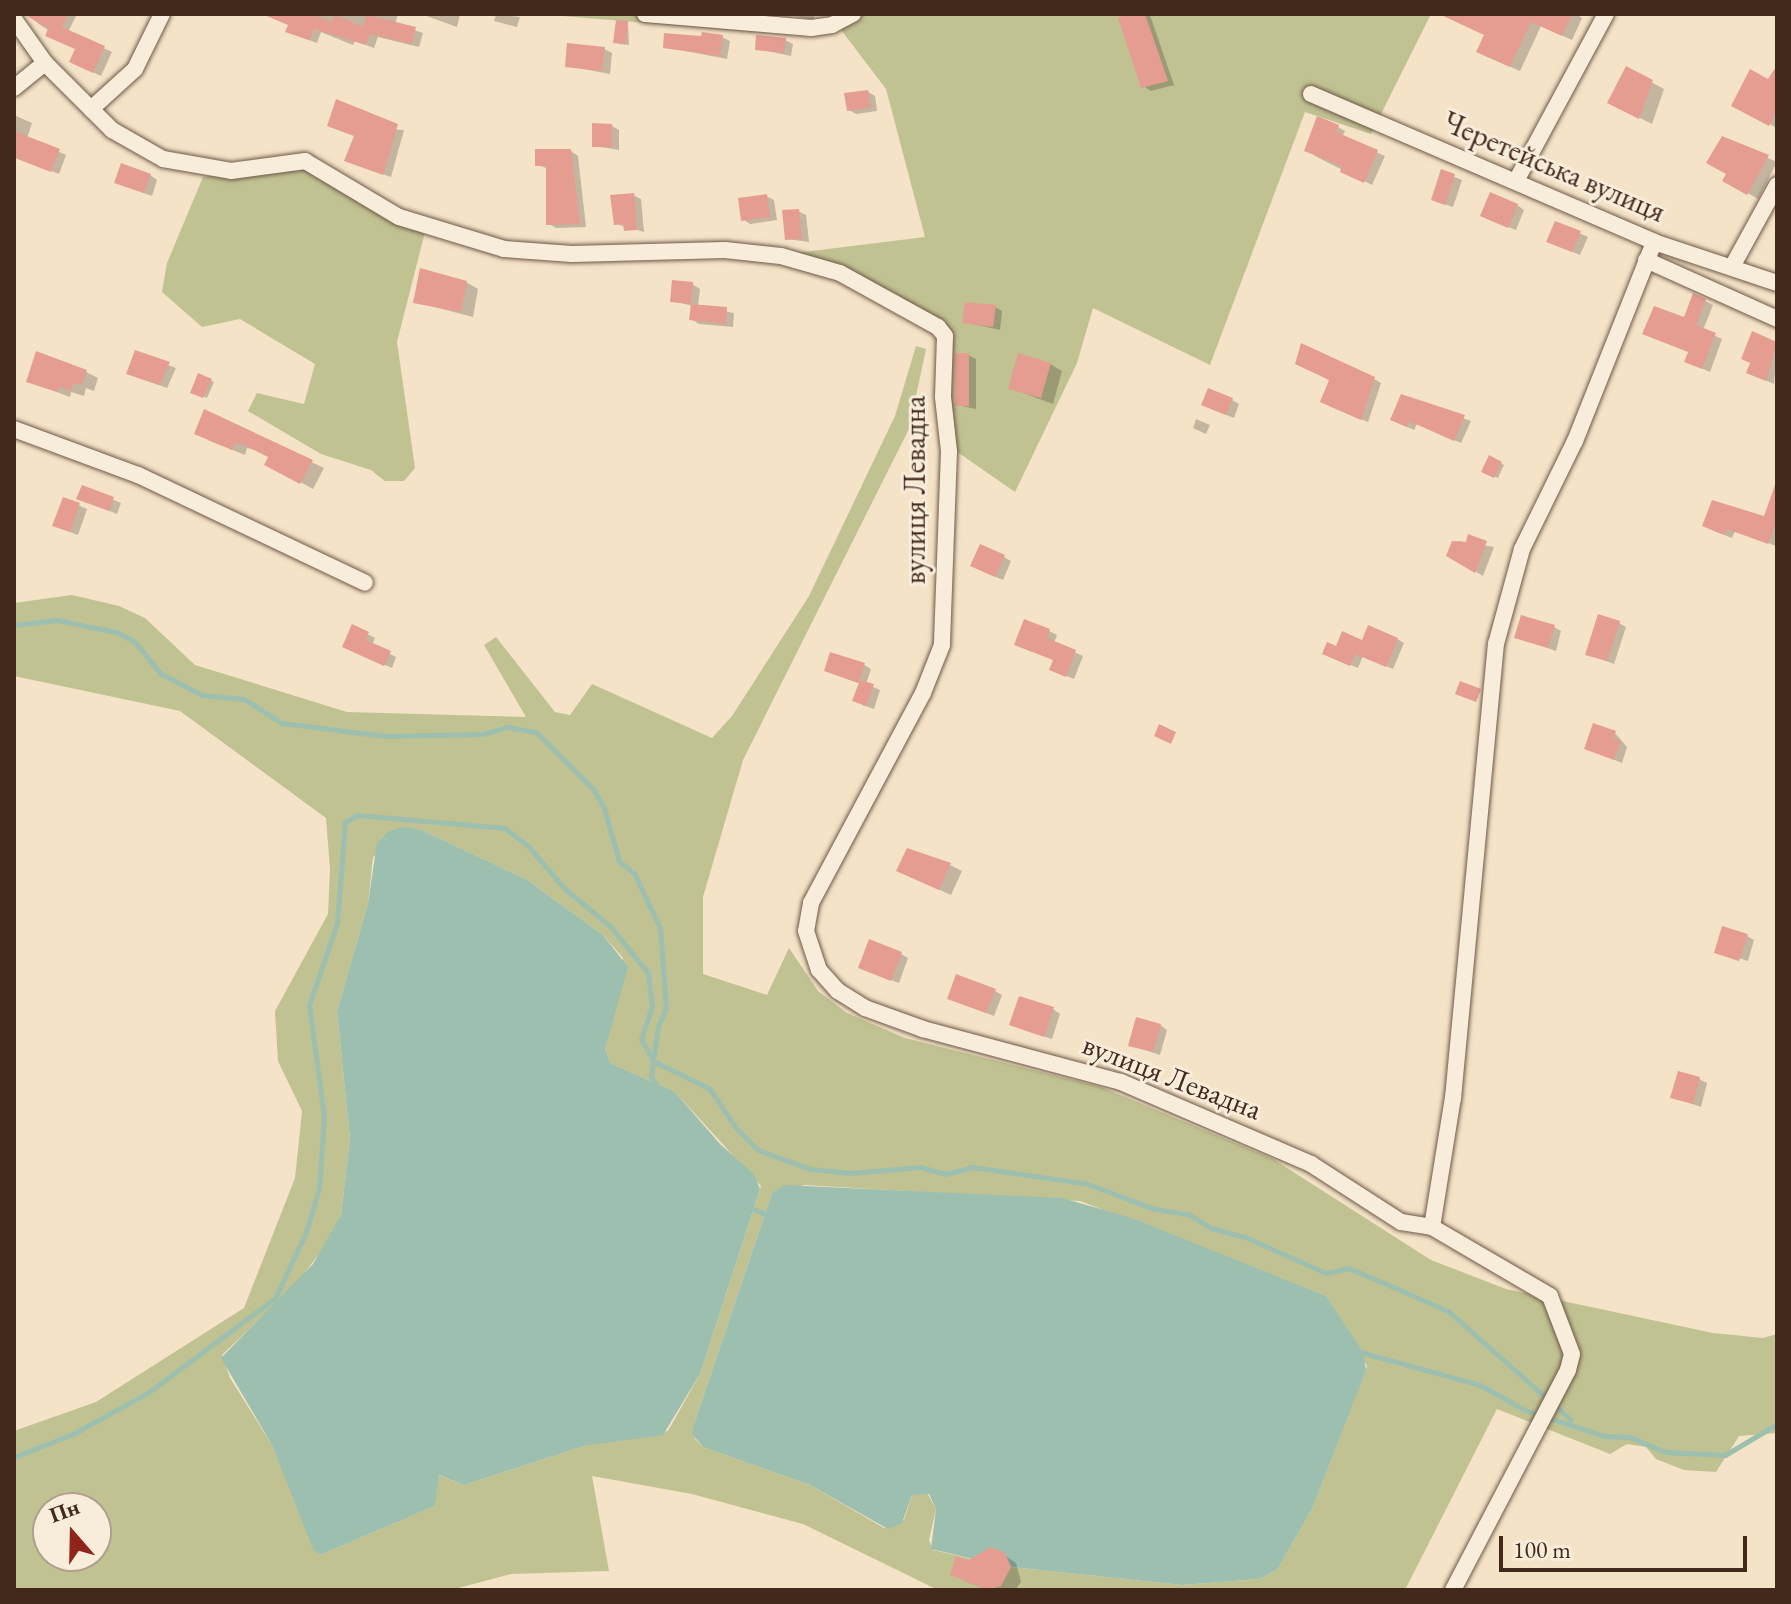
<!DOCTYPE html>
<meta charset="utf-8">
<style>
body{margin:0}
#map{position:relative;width:1791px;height:1604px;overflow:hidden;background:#f4e3c7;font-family:"EB Garamond",serif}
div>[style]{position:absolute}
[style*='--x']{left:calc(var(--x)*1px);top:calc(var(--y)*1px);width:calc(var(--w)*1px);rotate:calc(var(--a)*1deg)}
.green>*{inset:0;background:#c1c292}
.water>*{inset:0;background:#9dbfaf}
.shadow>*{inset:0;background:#0003}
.stream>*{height:5px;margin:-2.5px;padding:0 2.5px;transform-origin:2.5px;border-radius:2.5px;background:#9dbfaf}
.building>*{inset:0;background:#e59d92}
.roads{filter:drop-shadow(0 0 2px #6f5847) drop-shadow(0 0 2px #6f5847)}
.minor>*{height:16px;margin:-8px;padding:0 8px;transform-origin:8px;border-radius:8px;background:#f8eddb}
span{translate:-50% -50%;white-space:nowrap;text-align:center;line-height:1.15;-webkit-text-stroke:6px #f8eddb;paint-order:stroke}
.street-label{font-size:30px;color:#43291c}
.frame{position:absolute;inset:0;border:16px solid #43291c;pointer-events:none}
.north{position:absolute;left:32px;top:1492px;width:80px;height:80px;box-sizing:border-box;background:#f8eddb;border:2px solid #b09f8f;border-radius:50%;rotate:340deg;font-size:22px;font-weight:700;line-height:32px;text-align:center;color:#43291c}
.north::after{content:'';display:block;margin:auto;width:28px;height:36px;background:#8f2418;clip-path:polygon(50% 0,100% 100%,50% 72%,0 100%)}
.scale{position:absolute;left:1499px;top:1536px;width:248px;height:36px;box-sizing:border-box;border:4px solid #43291c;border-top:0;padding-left:10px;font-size:24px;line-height:28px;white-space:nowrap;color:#43291c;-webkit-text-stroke:6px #f8eddb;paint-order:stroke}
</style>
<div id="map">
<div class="green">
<i style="clip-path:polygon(538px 14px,771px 14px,768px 33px)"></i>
<i style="clip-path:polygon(829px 14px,1431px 14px,1371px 134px,1305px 112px,1210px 365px,1093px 308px,1077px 363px,1015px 492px,953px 449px,940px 334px,883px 291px,771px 256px,925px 237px,886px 89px)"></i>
<i style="clip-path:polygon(279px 164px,314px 169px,425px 232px,397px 342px,415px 468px,404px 481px,385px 481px,371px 470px,321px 454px,248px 411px,257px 393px,304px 404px,315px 364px,240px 319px,202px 327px,162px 292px,167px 263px,203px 177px)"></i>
<i style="clip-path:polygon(evenodd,916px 346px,926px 349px,909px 429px,743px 760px,703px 897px,703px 974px,767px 995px,789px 948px,818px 991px,847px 1013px,905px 1038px,1101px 1087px,1273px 1159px,1431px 1260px,1506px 1289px,1713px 1333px,1763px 1338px,1777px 1334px,1777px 1433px,1739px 1436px,1716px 1472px,1684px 1470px,1656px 1459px,1646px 1447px,1627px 1444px,1610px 1454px,1497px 1409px,1405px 1590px,938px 1590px,803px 1524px,692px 1494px,592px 1476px,609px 1571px,511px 1574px,451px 1590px,14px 1590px,14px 1431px,96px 1402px,244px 1308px,295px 1178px,302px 1111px,278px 1061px,275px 1011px,328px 914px,330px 869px,326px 818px,180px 711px,14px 676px,14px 603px,72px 595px,119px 606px,145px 618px,195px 665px,347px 712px,526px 717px,484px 645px,496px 637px,555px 712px,570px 715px,592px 684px,712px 738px,732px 716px,809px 596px,895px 416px,916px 346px,421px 830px,526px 879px,603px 935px,623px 958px,605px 1049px,610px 1063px,675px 1092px,761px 1186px,700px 1374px,668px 1431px,584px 1446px,464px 1485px,438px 1475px,435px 1506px,320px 1555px,272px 1445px,230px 1378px,222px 1355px,296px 1284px,328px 1242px,341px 1215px,350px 1139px,337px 1011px,368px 903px,373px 857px,421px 830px,916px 346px,804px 1185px,1080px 1201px,1326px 1296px,1367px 1366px,1313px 1507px,1277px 1570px,1259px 1579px,1182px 1585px,1002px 1566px,933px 1550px,929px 1540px,936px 1509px,927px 1493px,912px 1495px,904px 1520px,884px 1528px,810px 1485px,703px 1447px,695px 1439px,694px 1424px,772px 1193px,804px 1185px,916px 346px,48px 1508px,96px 1508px,96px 1556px,48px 1556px,48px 1508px)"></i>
</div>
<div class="water">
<i style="clip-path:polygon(404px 827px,421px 830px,526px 879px,603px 935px,628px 967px,605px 1049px,610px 1063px,675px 1092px,720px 1144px,754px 1174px,760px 1189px,700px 1374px,663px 1435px,584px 1446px,464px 1485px,439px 1475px,435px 1506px,320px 1555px,313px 1549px,272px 1445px,221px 1358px,313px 1264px,341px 1215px,350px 1139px,337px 1011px,368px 903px,377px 843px,389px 831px)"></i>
<i style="clip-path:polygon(784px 1185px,1062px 1198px,1132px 1218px,1326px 1296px,1363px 1352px,1366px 1370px,1313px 1507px,1277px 1570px,1259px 1579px,1182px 1585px,1003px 1566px,931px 1549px,936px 1509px,929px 1494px,912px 1495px,902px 1523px,888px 1529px,810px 1485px,703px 1447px,692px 1434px,694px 1424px,772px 1193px)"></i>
</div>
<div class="shadow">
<i style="clip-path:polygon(40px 14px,77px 14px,68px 32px,112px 52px,101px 76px,79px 66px,77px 49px,36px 22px)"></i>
<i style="clip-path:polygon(286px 14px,398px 14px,395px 24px,423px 33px,419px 47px,378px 37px,374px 48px,355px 41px,353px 45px,321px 32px,317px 43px,295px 35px)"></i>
<i style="clip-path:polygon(421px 14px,460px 14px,457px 27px)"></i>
<i style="clip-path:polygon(496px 14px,520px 17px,517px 27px,494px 21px)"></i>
<i style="clip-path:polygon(785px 14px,814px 14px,814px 20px)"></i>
<i style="clip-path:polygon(1133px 14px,1150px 15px,1174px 85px,1151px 91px,1143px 86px)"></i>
<i style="clip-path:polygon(1450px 14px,1576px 14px,1582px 18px,1572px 40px,1541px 26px,1520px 71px,1488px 57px,1486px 34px)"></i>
<i style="clip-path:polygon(628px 23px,629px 45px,619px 44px,616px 42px)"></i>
<i style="clip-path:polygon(722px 37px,730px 41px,727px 59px,665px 47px)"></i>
<i style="clip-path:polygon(785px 40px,793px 44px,791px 56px,757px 49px)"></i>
<i style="clip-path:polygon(604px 49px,612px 53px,610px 74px,567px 66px)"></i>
<i style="clip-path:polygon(1627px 69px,1664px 89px,1652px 124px,1622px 109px)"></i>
<i style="clip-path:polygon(1777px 69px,1777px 128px,1734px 105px,1769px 82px)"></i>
<i style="clip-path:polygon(868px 92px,875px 96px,877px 111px,856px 114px,849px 110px)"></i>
<i style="clip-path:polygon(14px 115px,32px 123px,27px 138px,66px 155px,59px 174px,24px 161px,14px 148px)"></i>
<i style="clip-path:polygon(329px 125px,404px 130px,391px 177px,354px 164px,356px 136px)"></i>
<i style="clip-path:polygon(612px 126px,619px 130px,619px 150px,594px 146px)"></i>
<i style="clip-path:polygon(1338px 127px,1345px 131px,1342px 137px,1385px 156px,1372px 185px,1313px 155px)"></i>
<i style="clip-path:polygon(1723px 138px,1777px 162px,1758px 199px,1725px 180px,1729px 174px)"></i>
<i style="clip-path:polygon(571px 151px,578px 156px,586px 227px,556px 228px,548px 223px,548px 169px,537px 164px)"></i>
<i style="clip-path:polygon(1442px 172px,1462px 180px,1453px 207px,1441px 203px)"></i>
<i style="clip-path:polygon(150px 175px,157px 180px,152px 196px,124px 186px)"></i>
<i style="clip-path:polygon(633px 195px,641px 199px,644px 232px,616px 224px)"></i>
<i style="clip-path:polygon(766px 196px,774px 200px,777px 220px,750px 224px,743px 219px)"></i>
<i style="clip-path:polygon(1517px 205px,1524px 210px,1516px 230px,1490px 220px)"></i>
<i style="clip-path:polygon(798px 211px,806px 215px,809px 242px,787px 239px)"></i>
<i style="clip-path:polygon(1556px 223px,1588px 237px,1580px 255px,1556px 245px)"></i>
<i style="clip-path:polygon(466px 282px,478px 289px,473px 317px,415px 302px)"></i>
<i style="clip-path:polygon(692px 284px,700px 289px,698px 306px,734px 313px,733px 327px,699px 324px,691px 319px,693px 306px,672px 301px)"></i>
<i style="clip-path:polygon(1705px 301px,1713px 305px,1703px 330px,1722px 339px,1710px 372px,1694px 365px,1685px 320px)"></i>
<i style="clip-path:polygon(995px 307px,1002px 311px,1000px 330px,964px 322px)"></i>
<i style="clip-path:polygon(1753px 334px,1777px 344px,1774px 384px,1755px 376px)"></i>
<i style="clip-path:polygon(136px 353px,176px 368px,167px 388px,136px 377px)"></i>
<i style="clip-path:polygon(968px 355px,976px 359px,976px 409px,957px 405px)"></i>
<i style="clip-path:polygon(1050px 364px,1062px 371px,1053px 404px,1010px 388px)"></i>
<i style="clip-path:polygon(86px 372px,98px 378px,94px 391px,86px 388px,84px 396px,71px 392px,70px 397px,28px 381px)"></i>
<i style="clip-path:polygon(199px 376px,214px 382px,207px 398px,193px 392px)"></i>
<i style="clip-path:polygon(1374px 379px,1381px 383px,1368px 422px,1329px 406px,1331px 380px)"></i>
<i style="clip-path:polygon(1402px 397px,1471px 421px,1461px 443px,1417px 424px,1414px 430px,1399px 423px)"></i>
<i style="clip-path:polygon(1232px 400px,1239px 404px,1234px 418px,1211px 409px)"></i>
<i style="clip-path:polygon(205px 411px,324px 468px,313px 489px,267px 464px,271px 457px,257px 450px,247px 448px,245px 455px,208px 440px)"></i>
<i style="clip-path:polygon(1196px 419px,1210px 425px,1206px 434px,1193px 428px)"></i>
<i style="clip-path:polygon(1490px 458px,1504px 465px,1498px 478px,1484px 472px)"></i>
<i style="clip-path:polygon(83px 487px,121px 503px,117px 514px,79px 498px)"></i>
<i style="clip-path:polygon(64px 499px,87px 509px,78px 535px,62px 529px)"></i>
<i style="clip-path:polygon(1770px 505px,1777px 508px,1776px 546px,1735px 531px,1732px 538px,1712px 530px,1765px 519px)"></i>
<i style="clip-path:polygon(1458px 541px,1494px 547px,1483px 576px,1449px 556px)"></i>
<i style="clip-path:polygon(1004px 557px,1011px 561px,1003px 580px,980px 570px)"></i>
<i style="clip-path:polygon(1619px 623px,1626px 627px,1614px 664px,1587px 654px)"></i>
<i style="clip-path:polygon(353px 627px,375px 638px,372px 645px,396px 657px,392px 668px,351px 650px)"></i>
<i style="clip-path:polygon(1554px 627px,1561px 631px,1556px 651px,1516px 637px)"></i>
<i style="clip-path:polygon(1049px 631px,1057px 635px,1054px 643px,1083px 656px,1074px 679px,1059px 673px,1055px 660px,1024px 648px)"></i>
<i style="clip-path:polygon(1397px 639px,1404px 643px,1393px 669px,1363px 656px,1358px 668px,1331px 657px,1337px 648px)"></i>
<i style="clip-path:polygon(864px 665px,871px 669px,866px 684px,880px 690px,874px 709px,862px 705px,861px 684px,834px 674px)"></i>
<i style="clip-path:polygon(1615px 733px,1627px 747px,1622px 763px,1586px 748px)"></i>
<i style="clip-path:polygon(950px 865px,962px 871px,951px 895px,911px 877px)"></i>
<i style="clip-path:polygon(1747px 936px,1754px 940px,1748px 961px,1722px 953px)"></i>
<i style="clip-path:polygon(901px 954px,908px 958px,899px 983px,868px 971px)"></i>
<i style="clip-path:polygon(995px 991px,1002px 995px,994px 1016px,957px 1002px)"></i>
<i style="clip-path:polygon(1053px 1009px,1060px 1014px,1052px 1039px,1019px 1028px)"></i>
<i style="clip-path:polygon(1160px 1025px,1167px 1030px,1160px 1055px,1131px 1045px)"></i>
<i style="clip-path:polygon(1699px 1079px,1707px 1083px,1701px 1107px,1673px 1097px)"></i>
<i style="clip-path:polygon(1004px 1555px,1016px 1563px,1021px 1582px,1015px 1590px,987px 1590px,965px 1581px,968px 1562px)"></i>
</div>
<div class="stream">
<i style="--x:14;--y:625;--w:43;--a:-6.6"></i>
<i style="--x:57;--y:620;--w:60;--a:11.5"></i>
<i style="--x:116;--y:632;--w:21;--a:28"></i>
<i style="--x:135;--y:642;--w:40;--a:51"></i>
<i style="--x:160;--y:673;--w:47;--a:27.6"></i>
<i style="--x:202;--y:695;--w:42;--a:5.4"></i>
<i style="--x:244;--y:699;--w:45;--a:32.3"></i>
<i style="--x:282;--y:723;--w:103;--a:7.3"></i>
<i style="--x:384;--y:736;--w:100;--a:-1.1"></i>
<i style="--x:484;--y:734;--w:24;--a:-17"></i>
<i style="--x:507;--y:727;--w:29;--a:10"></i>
<i style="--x:536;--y:732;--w:81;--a:45"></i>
<i style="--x:593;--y:789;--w:22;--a:60"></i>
<i style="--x:604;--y:808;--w:55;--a:74.2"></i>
<i style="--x:619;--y:861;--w:19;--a:39"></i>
<i style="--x:634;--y:873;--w:61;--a:64.7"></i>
<i style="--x:660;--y:928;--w:80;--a:85.7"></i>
<i style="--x:666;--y:1008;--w:20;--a:114"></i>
<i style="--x:658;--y:1026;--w:50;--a:98"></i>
<i style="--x:651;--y:1076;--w:13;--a:58"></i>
<i style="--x:749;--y:1207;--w:21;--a:25"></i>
<i style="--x:1360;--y:1352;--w:124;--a:15.4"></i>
<i style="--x:1480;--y:1385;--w:51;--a:29.1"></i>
<i style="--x:1525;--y:1410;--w:83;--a:18.2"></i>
<i style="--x:1604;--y:1436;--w:26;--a:2"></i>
<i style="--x:1630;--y:1437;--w:38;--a:23"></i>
<i style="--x:1665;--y:1452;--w:60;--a:2.9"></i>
<i style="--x:1725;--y:1455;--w:61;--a:-30.8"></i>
<i style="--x:14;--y:1457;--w:63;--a:-21.3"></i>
<i style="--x:73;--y:1434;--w:87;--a:-28.9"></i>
<i style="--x:149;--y:1392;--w:157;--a:-36.7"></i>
<i style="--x:275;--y:1298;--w:73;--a:-64.8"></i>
<i style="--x:306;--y:1232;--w:46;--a:-73.5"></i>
<i style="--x:319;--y:1188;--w:72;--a:-86"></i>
<i style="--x:324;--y:1116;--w:112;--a:-97.7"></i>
<i style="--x:309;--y:1005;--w:87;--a:-71.1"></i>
<i style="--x:337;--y:923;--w:101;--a:-85.5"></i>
<i style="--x:345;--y:822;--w:14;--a:-30"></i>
<i style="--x:357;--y:815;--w:149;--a:5"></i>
<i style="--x:505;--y:828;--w:29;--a:38"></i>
<i style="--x:528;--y:846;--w:57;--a:49.3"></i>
<i style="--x:565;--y:889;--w:58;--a:39.4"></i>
<i style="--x:610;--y:926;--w:60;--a:51"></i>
<i style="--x:648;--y:973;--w:33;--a:83"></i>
<i style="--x:652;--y:1006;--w:35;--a:108"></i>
<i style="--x:641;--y:1039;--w:25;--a:61"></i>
<i style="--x:653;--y:1061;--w:64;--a:26.2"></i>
<i style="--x:710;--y:1089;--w:47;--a:56.3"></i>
<i style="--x:736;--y:1128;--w:31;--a:45"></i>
<i style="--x:758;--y:1150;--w:55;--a:20.1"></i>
<i style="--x:810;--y:1169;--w:41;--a:5.6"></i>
<i style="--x:851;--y:1173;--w:69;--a:-5"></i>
<i style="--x:920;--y:1167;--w:27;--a:15"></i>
<i style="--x:946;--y:1174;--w:27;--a:-15"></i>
<i style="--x:972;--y:1167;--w:117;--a:8.3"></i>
<i style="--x:1088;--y:1184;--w:71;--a:20.7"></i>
<i style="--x:1154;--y:1209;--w:36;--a:9"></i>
<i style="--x:1190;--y:1215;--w:25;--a:32"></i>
<i style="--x:1211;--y:1228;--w:35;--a:15"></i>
<i style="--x:1245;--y:1237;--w:89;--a:24"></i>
<i style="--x:1326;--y:1273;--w:24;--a:-12"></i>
<i style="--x:1349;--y:1268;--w:108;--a:23.5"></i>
<i style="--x:1448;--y:1311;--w:164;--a:41.5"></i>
</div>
<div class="building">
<i style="clip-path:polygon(24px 14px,68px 14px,62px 27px,105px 46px,93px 73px,69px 62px,75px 49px,45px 36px,48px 29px)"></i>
<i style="clip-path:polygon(262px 14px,311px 14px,332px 22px,335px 15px,363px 27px,367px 15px,416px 27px,412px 44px,370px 34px,366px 45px,314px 29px,309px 40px,285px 32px,288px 25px)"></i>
<i style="clip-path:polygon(1128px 14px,1145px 14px,1168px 81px,1141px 88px,1118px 18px)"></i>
<i style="clip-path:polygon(1439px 14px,1572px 14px,1562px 36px,1531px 22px,1510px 67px,1476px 52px,1484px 35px)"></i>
<i style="clip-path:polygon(616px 20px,628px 21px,626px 44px,613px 43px)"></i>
<i style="clip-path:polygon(702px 32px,723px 35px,720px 56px,663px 48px,664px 33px,701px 36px)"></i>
<i style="clip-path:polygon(756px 35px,786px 38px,784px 53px,755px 50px)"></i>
<i style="clip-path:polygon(567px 43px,605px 47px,602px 71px,565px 67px)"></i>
<i style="clip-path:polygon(1777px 65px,1777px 109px,1769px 126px,1731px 106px,1750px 69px,1768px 79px)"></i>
<i style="clip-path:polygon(1626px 66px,1653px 80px,1639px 119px,1607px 103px)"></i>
<i style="clip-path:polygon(868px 90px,871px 107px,847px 111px,844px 93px)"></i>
<i style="clip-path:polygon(336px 99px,398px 124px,383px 175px,344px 161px,354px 136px,327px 126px)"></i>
<i style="clip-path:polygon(1317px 116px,1339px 125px,1336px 132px,1378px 150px,1364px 183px,1340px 172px,1342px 166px,1304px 151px)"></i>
<i style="clip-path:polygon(592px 123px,612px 124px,612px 147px,592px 147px)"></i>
<i style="clip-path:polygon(14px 131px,60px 149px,51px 172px,15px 158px)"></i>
<i style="clip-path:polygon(1722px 136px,1769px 155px,1747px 195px,1722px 181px,1726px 174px,1706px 163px)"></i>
<i style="clip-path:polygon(535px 149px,571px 149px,580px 224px,546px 225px,546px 166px,535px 166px)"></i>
<i style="clip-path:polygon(121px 163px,151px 174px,144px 193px,114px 183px)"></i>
<i style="clip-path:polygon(1441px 169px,1455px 174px,1445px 205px,1431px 200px)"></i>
<i style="clip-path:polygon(1490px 192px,1518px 204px,1508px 228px,1480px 216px)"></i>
<i style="clip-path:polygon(634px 193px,637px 230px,624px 231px,623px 224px,614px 225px,610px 195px)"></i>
<i style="clip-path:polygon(767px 194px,770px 217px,741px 221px,738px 198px)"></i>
<i style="clip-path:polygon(799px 209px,802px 239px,785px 240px,782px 210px)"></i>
<i style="clip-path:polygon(1555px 221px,1581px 231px,1572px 252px,1546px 242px)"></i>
<i style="clip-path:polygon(420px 268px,467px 281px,461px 312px,413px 303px)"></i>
<i style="clip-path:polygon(672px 280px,693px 282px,691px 304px,670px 302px)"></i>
<i style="clip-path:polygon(1693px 293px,1706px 299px,1696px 325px,1716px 333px,1702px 369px,1684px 362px,1688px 352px,1642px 334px,1654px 306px,1684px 317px)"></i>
<i style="clip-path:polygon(965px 302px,996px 305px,993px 327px,962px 323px)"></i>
<i style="clip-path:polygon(691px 304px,727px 307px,726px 324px,689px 320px)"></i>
<i style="clip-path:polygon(1752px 331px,1777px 342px,1766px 381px,1746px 373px,1750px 363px,1741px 359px)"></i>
<i style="clip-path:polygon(1301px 343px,1375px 377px,1361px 420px,1320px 402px,1329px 380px,1295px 364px)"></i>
<i style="clip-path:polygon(135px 350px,170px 362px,159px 385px,126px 374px)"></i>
<i style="clip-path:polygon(36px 351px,87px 370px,82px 385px,74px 383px,71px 390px,59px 387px,57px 392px,26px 382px)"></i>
<i style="clip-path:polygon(955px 353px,969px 353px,969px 406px,955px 406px)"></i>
<i style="clip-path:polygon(1018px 353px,1051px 363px,1041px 398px,1008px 389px)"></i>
<i style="clip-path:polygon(198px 373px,212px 379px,203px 398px,190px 393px)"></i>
<i style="clip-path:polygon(1208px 388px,1233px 398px,1226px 415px,1201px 405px)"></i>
<i style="clip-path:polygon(1401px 394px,1465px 415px,1454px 441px,1409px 421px,1407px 427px,1390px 420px)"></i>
<i style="clip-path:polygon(204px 409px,313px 460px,300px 484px,264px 465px,268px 457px,242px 444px,235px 443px,232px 450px,194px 434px)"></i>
<i style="clip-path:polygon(1489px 455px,1502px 462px,1494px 478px,1481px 472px)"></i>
<i style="clip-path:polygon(82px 485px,114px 497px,109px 511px,76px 499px)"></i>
<i style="clip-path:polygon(1775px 485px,1777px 519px,1768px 544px,1727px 529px,1724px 535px,1702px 526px,1712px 500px,1764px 516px)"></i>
<i style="clip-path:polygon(63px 497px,80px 503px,70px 532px,52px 526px)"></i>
<i style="clip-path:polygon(1468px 534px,1487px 541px,1475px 573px,1446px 556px,1452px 541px,1466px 542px)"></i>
<i style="clip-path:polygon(980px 544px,1005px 555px,995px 577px,970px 566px)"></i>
<i style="clip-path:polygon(1598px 614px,1620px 621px,1607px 661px,1585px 655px)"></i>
<i style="clip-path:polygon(1521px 615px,1555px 625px,1548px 648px,1514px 638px)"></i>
<i style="clip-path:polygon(1024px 619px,1050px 629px,1047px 638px,1076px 650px,1066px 677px,1049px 670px,1053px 660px,1014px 645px)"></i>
<i style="clip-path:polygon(352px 624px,369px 632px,366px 640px,391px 651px,384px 666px,342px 647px)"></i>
<i style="clip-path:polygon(1368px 625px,1398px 638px,1386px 667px,1355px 654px,1350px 666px,1322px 654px,1327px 642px,1336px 646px,1342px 631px,1362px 640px)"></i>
<i style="clip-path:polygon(830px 652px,865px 663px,858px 683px,824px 671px)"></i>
<i style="clip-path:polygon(860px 680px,874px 684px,866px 706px,852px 701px)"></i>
<i style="clip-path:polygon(1460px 681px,1481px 689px,1476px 702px,1455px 694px)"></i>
<i style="clip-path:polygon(1593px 723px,1616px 731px,1613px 738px,1621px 741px,1614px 760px,1584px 749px)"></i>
<i style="clip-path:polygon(1159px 724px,1176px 732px,1171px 744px,1154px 736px)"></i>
<i style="clip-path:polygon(907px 848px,951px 863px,939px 890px,896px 871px)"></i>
<i style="clip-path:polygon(1722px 926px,1748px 934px,1739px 961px,1714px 953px)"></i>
<i style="clip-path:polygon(869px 939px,902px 952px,891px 981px,858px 968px)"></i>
<i style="clip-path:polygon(956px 974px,996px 989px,986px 1013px,947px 999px)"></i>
<i style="clip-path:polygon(1019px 996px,1054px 1007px,1044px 1037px,1009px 1025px)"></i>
<i style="clip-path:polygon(1136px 1017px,1161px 1024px,1153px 1052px,1128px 1046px)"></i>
<i style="clip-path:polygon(1678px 1071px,1700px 1077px,1693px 1104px,1670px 1098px)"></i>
<i style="clip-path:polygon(991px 1547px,1005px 1553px,1011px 1567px,1001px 1586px,987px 1590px,950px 1575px,956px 1556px,968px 1560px)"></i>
</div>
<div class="roads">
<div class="minor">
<i style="--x:645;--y:14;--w:167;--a:4.8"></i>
<i style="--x:811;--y:28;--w:21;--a:-8"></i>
<i style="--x:832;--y:25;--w:24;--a:-28"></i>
<i style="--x:14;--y:19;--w:54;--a:54.8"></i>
<i style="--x:45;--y:63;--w:95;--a:45"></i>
<i style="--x:112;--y:130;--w:59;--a:29.6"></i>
<i style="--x:163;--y:159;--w:69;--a:10"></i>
<i style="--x:231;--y:171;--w:75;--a:-7.7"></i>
<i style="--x:305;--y:161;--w:109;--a:30.8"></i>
<i style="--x:399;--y:217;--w:110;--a:16.9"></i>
<i style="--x:504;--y:249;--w:68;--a:4.2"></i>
<i style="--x:572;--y:254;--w:153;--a:-1.5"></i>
<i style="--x:725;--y:250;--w:56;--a:6.1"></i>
<i style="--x:781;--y:256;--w:61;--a:16.1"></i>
<i style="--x:840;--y:273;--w:112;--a:28.9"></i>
<i style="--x:938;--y:327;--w:11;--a:52"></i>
<i style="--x:945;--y:336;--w:61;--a:91.9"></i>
<i style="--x:943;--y:397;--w:54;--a:83.7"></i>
<i style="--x:949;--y:451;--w:194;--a:92.1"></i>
<i style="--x:942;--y:645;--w:52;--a:111.6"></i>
<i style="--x:923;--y:693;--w:238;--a:118.1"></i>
<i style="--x:811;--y:903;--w:28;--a:100"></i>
<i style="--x:806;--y:931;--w:41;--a:71.6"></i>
<i style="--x:819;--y:970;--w:28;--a:48"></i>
<i style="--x:838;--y:991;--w:32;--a:32"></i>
<i style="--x:865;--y:1008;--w:62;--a:19.9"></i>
<i style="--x:923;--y:1029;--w:205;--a:15"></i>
<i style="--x:1121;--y:1082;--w:207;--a:23.3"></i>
<i style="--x:1311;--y:1164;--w:107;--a:32.8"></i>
<i style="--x:1401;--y:1222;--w:31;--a:9"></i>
<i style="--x:14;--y:88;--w:40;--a:-39"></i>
<i style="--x:1311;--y:94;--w:374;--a:23.3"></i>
<i style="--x:1654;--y:242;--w:130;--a:18.4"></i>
<i style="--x:91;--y:109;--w:59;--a:-42.3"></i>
<i style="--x:135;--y:69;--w:61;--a:-63.9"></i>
<i style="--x:1516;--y:181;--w:190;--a:-61.7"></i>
<i style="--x:1646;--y:260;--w:144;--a:24.2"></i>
<i style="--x:1733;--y:265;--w:91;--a:-61.2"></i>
<i style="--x:14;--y:429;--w:132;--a:20.4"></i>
<i style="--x:138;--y:475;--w:251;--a:25.4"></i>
<i style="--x:1453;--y:1590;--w:248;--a:-62.4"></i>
<i style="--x:1568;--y:1370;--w:16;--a:-76"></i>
<i style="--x:1572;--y:1354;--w:62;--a:-110.8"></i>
<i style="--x:1550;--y:1296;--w:137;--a:-149.7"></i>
<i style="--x:1432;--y:1227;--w:131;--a:-80.8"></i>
<i style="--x:1453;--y:1098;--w:456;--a:-84.6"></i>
<i style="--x:1496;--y:644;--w:98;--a:-74.7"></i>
<i style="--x:1522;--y:549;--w:120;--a:-63.9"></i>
<i style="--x:1575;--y:441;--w:214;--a:-68.3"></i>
</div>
</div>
<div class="street-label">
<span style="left:1554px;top:167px;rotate:23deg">Черетейська вулиця</span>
<span style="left:915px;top:490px;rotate:-90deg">вулиця Левадна</span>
<span style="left:1172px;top:1077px;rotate:21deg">вулиця Левадна</span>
</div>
<div class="frame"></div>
<div class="north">Пн</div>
<div class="scale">100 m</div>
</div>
